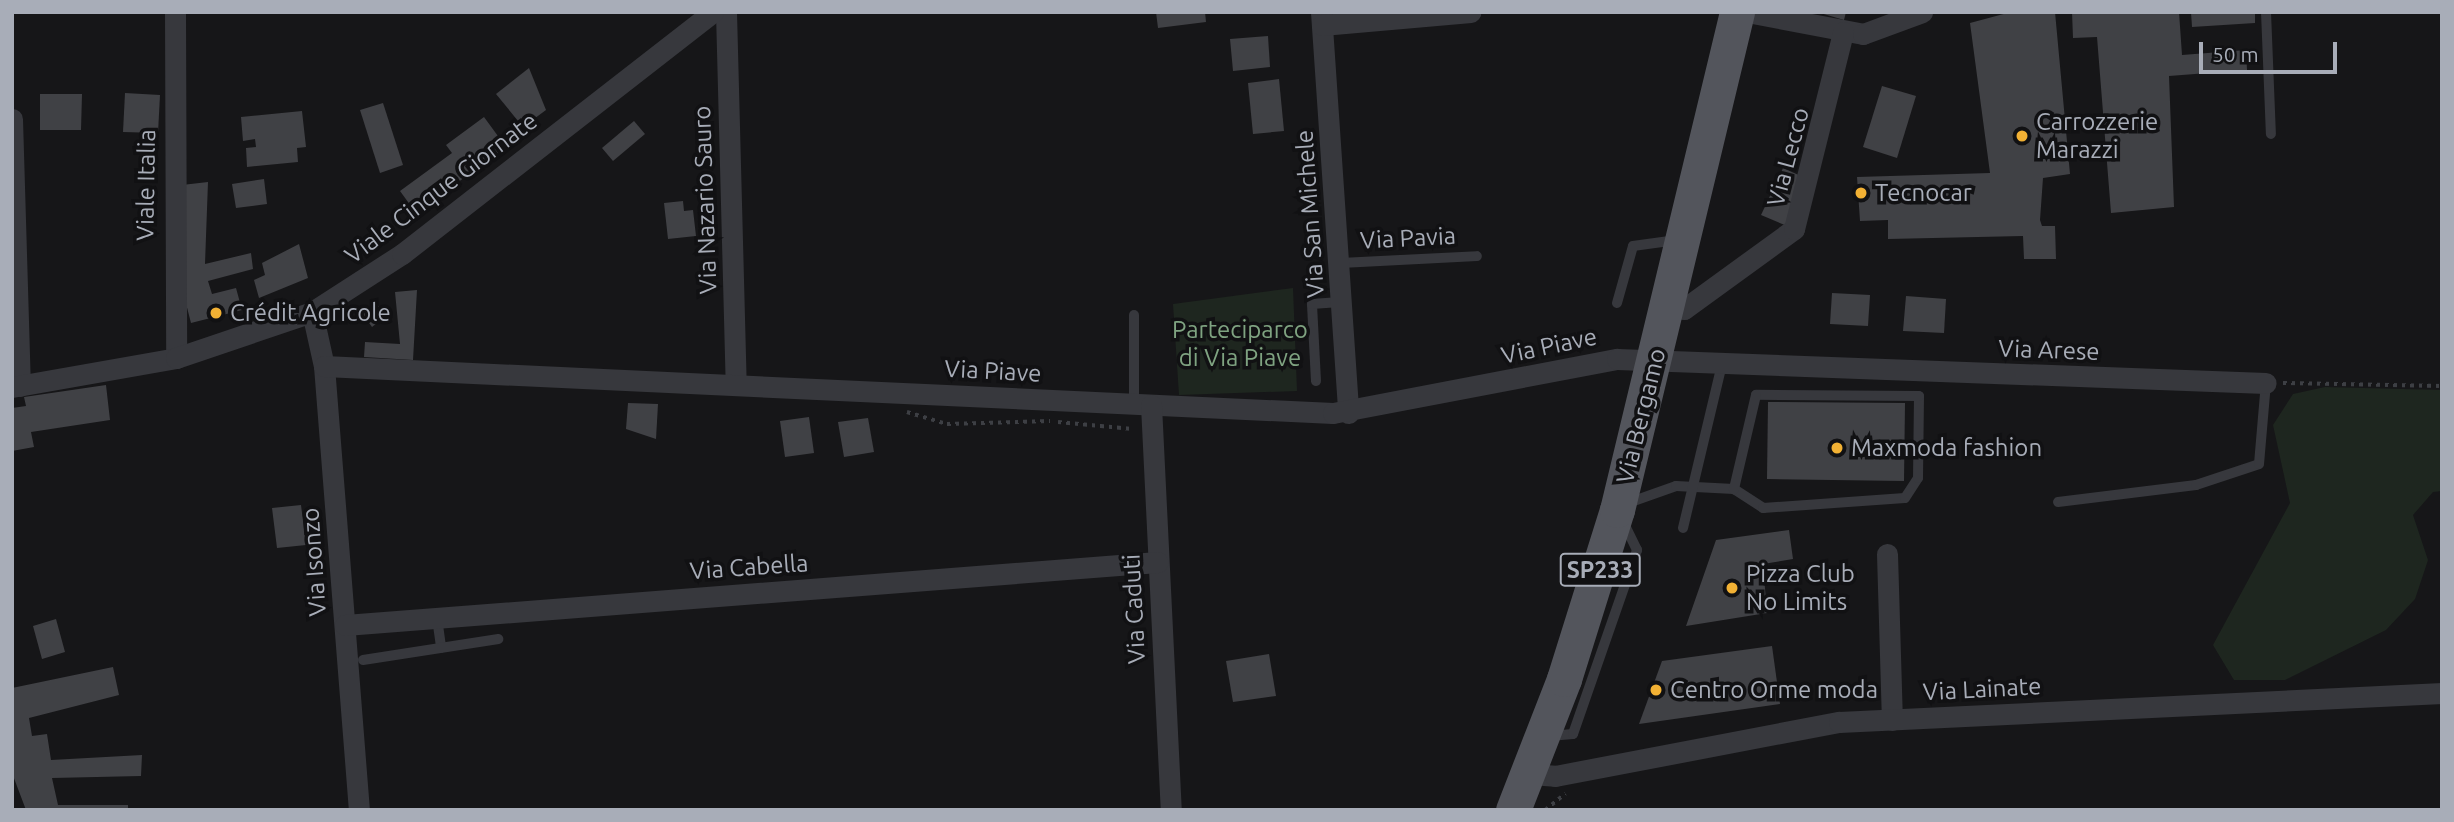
<!DOCTYPE html>
<meta charset="utf-8">
<style>
body{margin:0}
#map{position:relative;width:2454px;height:822px;overflow:hidden;background:#161618;font-family:Ubuntu,sans-serif}
div>[style]{position:absolute}
[style*='--x']{left:calc(var(--x)*1px);top:calc(var(--y)*1px);width:calc(var(--w)*1px);rotate:calc(var(--a)*1deg)}
.green>*{inset:0;background:#1e261f}
.building>*{inset:0;background:#404145}
.path>*{height:3.5px;margin-top:-1.75px;transform-origin:0;background:repeating-linear-gradient(90deg,#3d3f44 0 3.5px,transparent 0 8.5px)}
.service>*{height:10px;margin:-5px;padding:0 5px;transform-origin:5px;border-radius:5px;background:#37383d}
.minor>*{height:21px;margin:-10.5px;padding:0 10.5px;transform-origin:10.5px;border-radius:10.5px;background:#37383d}
.primary>*{height:35px;margin:-17.5px;padding:0 17.5px;transform-origin:17.5px;border-radius:17.5px;background:#53555c}
.dots>*{width:19px;height:19px;translate:-50% -50%;box-sizing:border-box;border:4px solid #111113;border-radius:50%}
span{translate:-50% -50%;white-space:nowrap;text-align:center;line-height:1.15;-webkit-text-stroke:7px #111113;paint-order:stroke}
.shield-label span{padding:2px 5px;background:#111113;border:2px solid;border-radius:5px;-webkit-text-stroke-width:0}
.shield-label{font-size:23px;color:#a8adb8;font-weight:700}
.poi-label{font-size:24px;color:#a8adb8}
.left{translate:0 -50%;text-align:left}
.street-label{font-size:24px;color:#a8adb8}
.park-label{font-size:24px;color:#7fa381}
.frame{position:absolute;inset:0;border:14px solid #a8adb8;pointer-events:none}
.scale{position:absolute;left:2199px;top:42px;width:138px;height:32px;box-sizing:border-box;border:4px solid #a8adb8;border-top:0;padding-left:9px;font-size:21px;line-height:24px;white-space:nowrap;color:#a8adb8;-webkit-text-stroke:5px #111113;paint-order:stroke}
</style>
<div id="map">
<div class="green">
<i style="clip-path:polygon(1293px 288px,1297px 391px,1179px 395px,1173px 304px)"></i>
<i style="clip-path:polygon(2325px 387px,2442px 390px,2442px 491px,2433px 492px,2413px 515px,2428px 560px,2415px 599px,2386px 630px,2285px 680px,2234px 680px,2213px 645px,2290px 503px,2273px 425px,2293px 394px)"></i>
</div>
<div class="building">
<i style="clip-path:polygon(1156px 12px,1205px 12px,1206px 22px,1158px 28px)"></i>
<i style="clip-path:polygon(1817px 12px,1846px 12px,1844px 20px)"></i>
<i style="clip-path:polygon(2011px 12px,2055px 12px,2070px 174px,2043px 178px,2040px 220px,2042px 226px,2055px 226px,2056px 259px,2024px 259px,2023px 236px,1888px 239px,1888px 220px,1860px 221px,1857px 177px,1990px 173px,1970px 23px)"></i>
<i style="clip-path:polygon(2072px 12px,2179px 12px,2182px 55px,2246px 50px,2247px 70px,2169px 76px,2174px 207px,2111px 213px,2097px 37px,2073px 38px)"></i>
<i style="clip-path:polygon(2191px 12px,2255px 12px,2255px 23px,2192px 27px)"></i>
<i style="clip-path:polygon(1268px 36px,1270px 67px,1233px 71px,1230px 39px)"></i>
<i style="clip-path:polygon(529px 68px,546px 110px,523px 127px,496px 94px)"></i>
<i style="clip-path:polygon(1279px 79px,1284px 131px,1253px 134px,1248px 83px)"></i>
<i style="clip-path:polygon(1882px 86px,1916px 96px,1897px 158px,1863px 147px)"></i>
<i style="clip-path:polygon(125px 93px,160px 95px,158px 133px,123px 132px)"></i>
<i style="clip-path:polygon(40px 94px,82px 94px,81px 130px,40px 130px)"></i>
<i style="clip-path:polygon(383px 103px,403px 165px,380px 173px,360px 110px)"></i>
<i style="clip-path:polygon(302px 111px,306px 147px,297px 148px,298px 162px,247px 167px,246px 148px,256px 147px,255px 139px,243px 141px,241px 117px)"></i>
<i style="clip-path:polygon(484px 117px,506px 147px,416px 213px,400px 191px,452px 153px,446px 145px)"></i>
<i style="clip-path:polygon(634px 121px,645px 134px,613px 161px,602px 148px)"></i>
<i style="clip-path:polygon(1783px 168px,1803px 177px,1787px 226px,1761px 215px)"></i>
<i style="clip-path:polygon(264px 179px,267px 204px,236px 208px,232px 184px)"></i>
<i style="clip-path:polygon(208px 182px,205px 264px,251px 253px,253px 269px,208px 281px,212px 294px,236px 288px,242px 310px,191px 323px,182px 288px,182px 185px)"></i>
<i style="clip-path:polygon(683px 201px,684px 211px,693px 210px,696px 236px,668px 239px,664px 203px)"></i>
<i style="clip-path:polygon(299px 244px,308px 278px,259px 298px,254px 280px,265px 275px,262px 263px)"></i>
<i style="clip-path:polygon(417px 290px,413px 360px,364px 357px,365px 342px,400px 344px,395px 292px)"></i>
<i style="clip-path:polygon(1832px 293px,1870px 295px,1868px 326px,1830px 324px)"></i>
<i style="clip-path:polygon(1906px 296px,1946px 299px,1944px 333px,1903px 331px)"></i>
<i style="clip-path:polygon(376px 303px,386px 316px,372px 327px,362px 313px)"></i>
<i style="clip-path:polygon(106px 385px,110px 420px,31px 432px,34px 447px,12px 451px,12px 408px,26px 406px,24px 397px)"></i>
<i style="clip-path:polygon(1768px 402px,1905px 403px,1904px 481px,1767px 479px)"></i>
<i style="clip-path:polygon(628px 403px,658px 404px,656px 439px,626px 429px)"></i>
<i style="clip-path:polygon(809px 417px,814px 453px,785px 457px,780px 421px)"></i>
<i style="clip-path:polygon(868px 418px,874px 452px,844px 457px,838px 422px)"></i>
<i style="clip-path:polygon(301px 505px,306px 545px,277px 548px,272px 508px)"></i>
<i style="clip-path:polygon(1789px 530px,1793px 559px,1763px 564px,1767px 613px,1686px 626px,1716px 540px)"></i>
<i style="clip-path:polygon(56px 619px,65px 652px,42px 659px,33px 626px)"></i>
<i style="clip-path:polygon(1772px 646px,1780px 704px,1639px 724px,1662px 661px)"></i>
<i style="clip-path:polygon(1269px 654px,1276px 696px,1233px 702px,1226px 661px)"></i>
<i style="clip-path:polygon(113px 667px,119px 695px,29px 718px,32px 736px,47px 734px,51px 760px,142px 755px,141px 776px,52px 778px,58px 805px,128px 805px,128px 810px,26px 810px,12px 773px,12px 688px)"></i>
</div>
<div class="path">
<i style="--x:2283;--y:383;--w:159;--a:1.1"></i>
<i style="--x:907;--y:412;--w:42;--a:16.7"></i>
<i style="--x:947;--y:424;--w:103;--a:-1.7"></i>
<i style="--x:1058;--y:422;--w:75;--a:5.3"></i>
<i style="--x:1545;--y:810;--w:26;--a:-39"></i>
</div>
<div class="service">
<i style="--x:2266;--y:12;--w:122;--a:87.7"></i>
<i style="--x:1341;--y:263;--w:136;--a:-2.9"></i>
<i style="--x:1617;--y:303;--w:59;--a:-74.3"></i>
<i style="--x:1633;--y:246;--w:44;--a:-7.8"></i>
<i style="--x:1134;--y:315;--w:89;--a:90"></i>
<i style="--x:1316;--y:381;--w:77;--a:-93"></i>
<i style="--x:1312;--y:304;--w:31;--a:-4"></i>
<i style="--x:2058;--y:502;--w:139;--a:-7"></i>
<i style="--x:2196;--y:485;--w:66;--a:-18.4"></i>
<i style="--x:2259;--y:464;--w:81;--a:-85.1"></i>
<i style="--x:1628;--y:503;--w:51;--a:-19.5"></i>
<i style="--x:1676;--y:486;--w:58;--a:3"></i>
<i style="--x:1734;--y:489;--w:35;--a:33"></i>
<i style="--x:1763;--y:508;--w:142;--a:-4"></i>
<i style="--x:1905;--y:498;--w:24;--a:-57"></i>
<i style="--x:1918;--y:478;--w:82;--a:-89.3"></i>
<i style="--x:1919;--y:396;--w:163;--a:-179.6"></i>
<i style="--x:1756;--y:395;--w:97;--a:103.2"></i>
<i style="--x:1683;--y:528;--w:164;--a:-76.6"></i>
<i style="--x:437;--y:618;--w:30;--a:82"></i>
<i style="--x:363;--y:660;--w:137;--a:-8.8"></i>
<i style="--x:1549;--y:736;--w:24;--a:-5"></i>
<i style="--x:1573;--y:734;--w:195;--a:-70.8"></i>
<i style="--x:1637;--y:550;--w:34;--a:-116"></i>
</div>
<div class="minor">
<i style="--x:175;--y:12;--w:346;--a:89.8"></i>
<i style="--x:726;--y:12;--w:373;--a:88.5"></i>
<i style="--x:1321;--y:12;--w:402;--a:86.1"></i>
<i style="--x:1747;--y:12;--w:118;--a:10.7"></i>
<i style="--x:1863;--y:34;--w:63;--a:-20.4"></i>
<i style="--x:1322;--y:25;--w:149;--a:-5"></i>
<i style="--x:12;--y:119;--w:267;--a:88.3"></i>
<i style="--x:1668;--y:307;--w:16;--a:7"></i>
<i style="--x:1684;--y:309;--w:136;--a:-36"></i>
<i style="--x:1794;--y:229;--w:203;--a:-76"></i>
<i style="--x:312;--y:312;--w:55;--a:77.5"></i>
<i style="--x:324;--y:366;--w:445;--a:85.5"></i>
<i style="--x:324;--y:366;--w:1010;--a:2.67"></i>
<i style="--x:1333;--y:413;--w:289;--a:-10.8"></i>
<i style="--x:1617;--y:359;--w:649;--a:2.12"></i>
<i style="--x:12;--y:387;--w:167;--a:-10"></i>
<i style="--x:176;--y:358;--w:144;--a:-18.7"></i>
<i style="--x:312;--y:312;--w:107;--a:-32.8"></i>
<i style="--x:402;--y:254;--w:394;--a:-37.9"></i>
<i style="--x:1151;--y:405;--w:405;--a:87.2"></i>
<i style="--x:1887;--y:554;--w:166;--a:88.3"></i>
<i style="--x:345;--y:625;--w:815;--a:-4.43"></i>
<i style="--x:1529;--y:774;--w:26;--a:4"></i>
<i style="--x:1555;--y:776;--w:289;--a:-10.8"></i>
<i style="--x:1839;--y:722;--w:604;--a:-2.75"></i>
</div>
<div class="primary">
<i style="--x:1513;--y:810;--w:141;--a:-68.7"></i>
<i style="--x:1564;--y:679;--w:177;--a:-72.6"></i>
<i style="--x:1617;--y:510;--w:512;--a:-76.45"></i>
</div>
<div class="dots">
<i style="left:2022px;top:136px;background:#f2b134"></i>
<i style="left:1861px;top:193px;background:#f2b134"></i>
<i style="left:216px;top:313px;background:#f2b134"></i>
<i style="left:1837px;top:448px;background:#f2b134"></i>
<i style="left:1732px;top:588px;background:#f2b134"></i>
<i style="left:1656px;top:690px;background:#f2b134"></i>
</div>
<div class="shield-label">
<span style="left:1600px;top:570px">SP233</span>
</div>
<div class="poi-label">
<span class="left" style="left:2036px;top:136px">Carrozzerie<br>Marazzi</span>
<span class="left" style="left:1875px;top:193px">Tecnocar</span>
<span class="left" style="left:230px;top:313px">Crédit Agricole</span>
<span class="left" style="left:1851px;top:448px">Maxmoda fashion</span>
<span class="left" style="left:1746px;top:588px">Pizza Club<br>No Limits</span>
<span class="left" style="left:1670px;top:690px">Centro Orme moda</span>
</div>
<div class="street-label">
<span style="left:1788px;top:157px;rotate:-75deg">Via Lecco</span>
<span style="left:146px;top:185px;rotate:-89deg">Viale Italia</span>
<span style="left:441px;top:188px;rotate:-37deg">Viale Cinque Giornate</span>
<span style="left:705px;top:200px;rotate:-92deg">Via Nazario Sauro</span>
<span style="left:1310px;top:214px;rotate:-94deg">Via San Michele</span>
<span style="left:1408px;top:238px;rotate:-3deg">Via Pavia</span>
<span style="left:1549px;top:346px;rotate:-12deg">Via Piave</span>
<span style="left:2049px;top:350px;rotate:2deg">Via Arese</span>
<span style="left:993px;top:371px;rotate:3deg">Via Piave</span>
<span style="left:1641px;top:416px;rotate:-76deg">Via Bergamo</span>
<span style="left:314px;top:562px;rotate:-94deg">Via Isonzo</span>
<span style="left:749px;top:567px;rotate:-4deg">Via Cabella</span>
<span style="left:1134px;top:609px;rotate:-93deg">Via Caduti</span>
<span style="left:1982px;top:689px;rotate:-3deg">Via Lainate</span>
</div>
<div class="park-label">
<span style="left:1240px;top:344px">Parteciparco<br>di Via Piave</span>
</div>
<div class="frame"></div>
<div class="scale">50 m</div>
</div>
